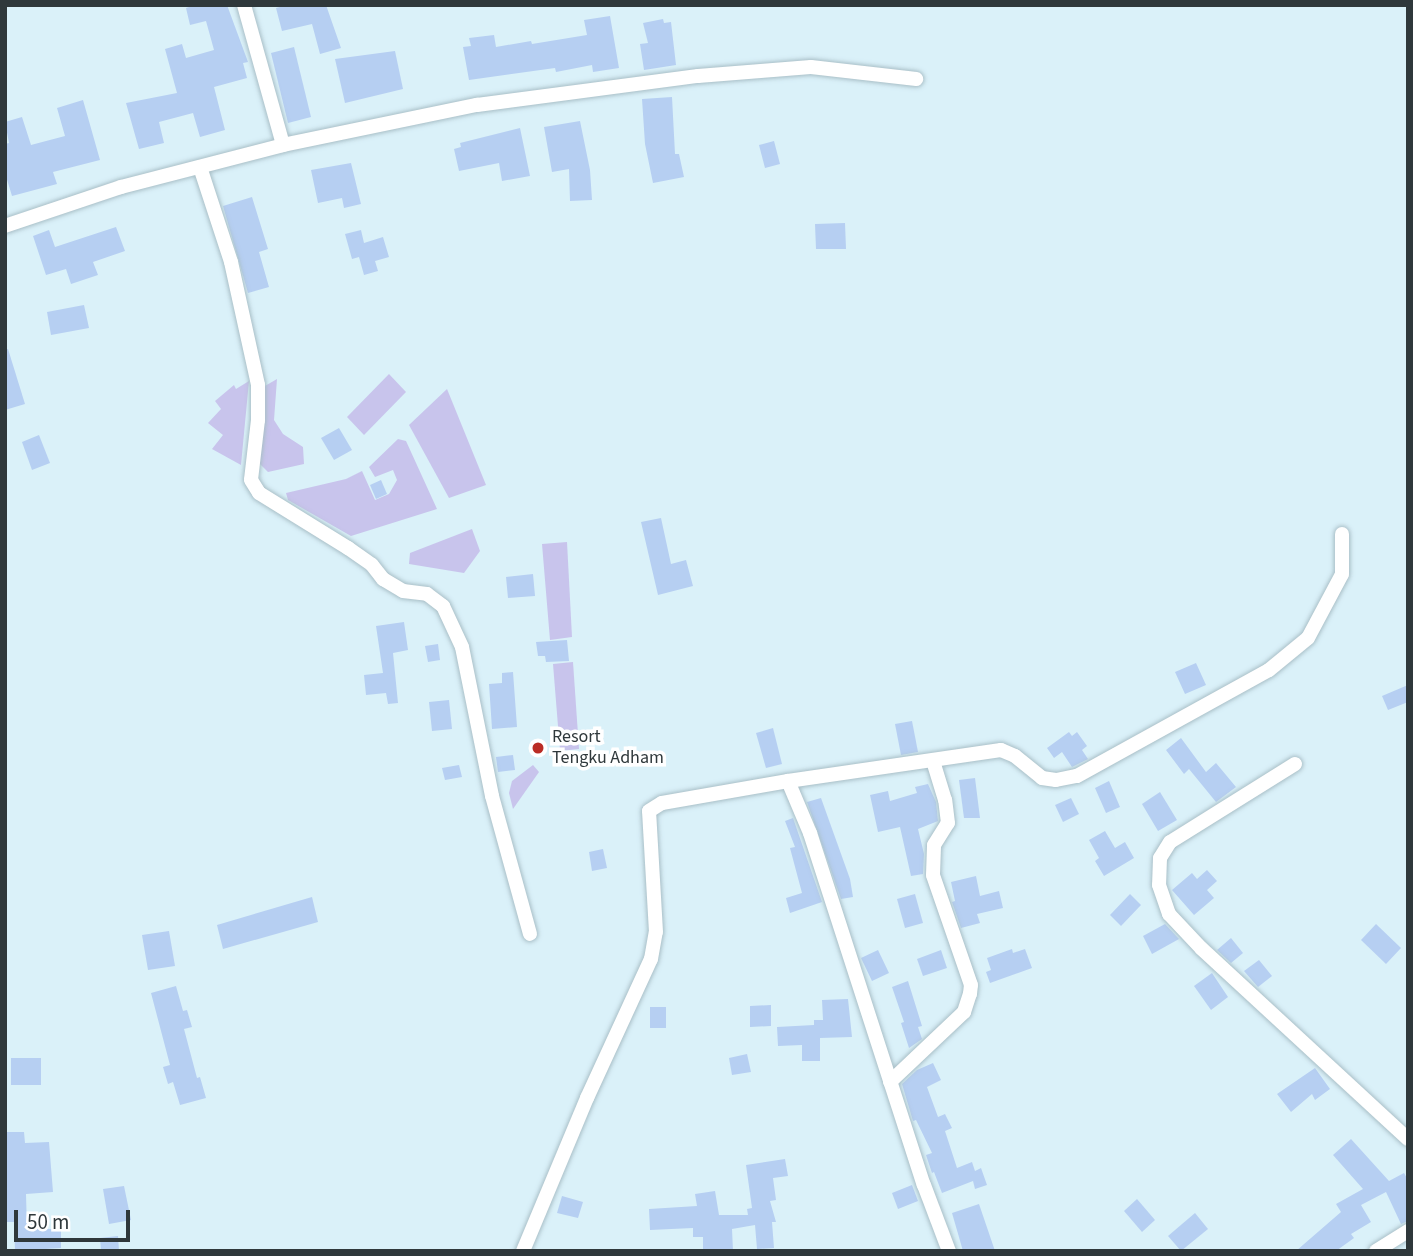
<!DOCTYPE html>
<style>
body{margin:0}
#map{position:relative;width:1413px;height:1256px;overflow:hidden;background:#daf1f9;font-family:"Source Sans 3",sans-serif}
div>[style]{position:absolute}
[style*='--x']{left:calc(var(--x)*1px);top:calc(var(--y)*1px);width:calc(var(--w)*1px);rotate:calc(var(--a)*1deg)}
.water>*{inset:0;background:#c8c4ec}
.building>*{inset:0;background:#b6cff2}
.roads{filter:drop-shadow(0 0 2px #a9bfc7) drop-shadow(0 0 2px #a9bfc7)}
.minor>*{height:14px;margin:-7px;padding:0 7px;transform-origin:7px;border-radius:7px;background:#fff}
.dots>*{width:19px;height:19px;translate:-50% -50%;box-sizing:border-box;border:4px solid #fff;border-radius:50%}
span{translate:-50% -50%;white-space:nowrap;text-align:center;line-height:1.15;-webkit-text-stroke:7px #fff;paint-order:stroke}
.poi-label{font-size:18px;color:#2f383b}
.left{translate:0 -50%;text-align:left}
.frame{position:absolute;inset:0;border:7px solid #2f383b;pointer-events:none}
.scale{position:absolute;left:14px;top:1210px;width:116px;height:32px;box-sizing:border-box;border:4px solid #2f383b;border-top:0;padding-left:9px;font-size:21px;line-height:24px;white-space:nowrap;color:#2f383b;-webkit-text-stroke:5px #fff;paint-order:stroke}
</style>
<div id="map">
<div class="water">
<i style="clip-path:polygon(389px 374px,406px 392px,364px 435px,347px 417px)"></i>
<i style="clip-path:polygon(277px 379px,274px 420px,283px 434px,303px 447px,304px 464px,268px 472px,259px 463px,265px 386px)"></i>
<i style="clip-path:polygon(249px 381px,241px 465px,212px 449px,223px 435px,208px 423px,221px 409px,215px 401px,234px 385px,236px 389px)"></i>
<i style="clip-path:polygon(447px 389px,486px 485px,449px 498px,409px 425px)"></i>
<i style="clip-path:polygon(398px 439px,406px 441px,437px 509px,351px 536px,288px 500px,286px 493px,346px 479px,362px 471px,375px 500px,389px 494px,397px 480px,393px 470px,375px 477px,369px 467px)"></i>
<i style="clip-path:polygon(472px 529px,480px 551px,464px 573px,409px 564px,410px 553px)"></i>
<i style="clip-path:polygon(567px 542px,572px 637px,550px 640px,542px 544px)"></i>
<i style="clip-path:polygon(573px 662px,579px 749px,560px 751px,553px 664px)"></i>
<i style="clip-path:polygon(533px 765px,539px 772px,513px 809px,509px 793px,512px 781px)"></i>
</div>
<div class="building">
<i style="clip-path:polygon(195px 5px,227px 5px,248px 62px,243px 63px,247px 78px,214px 87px,225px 130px,200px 137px,193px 113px,159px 122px,164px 143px,139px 149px,126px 103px,177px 93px,165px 49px,182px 44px,186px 58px,214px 50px,206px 21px,190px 25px,186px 8px)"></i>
<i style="clip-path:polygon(287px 5px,326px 5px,341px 48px,320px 54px,312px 24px,282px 31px,276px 8px)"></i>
<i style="clip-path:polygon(610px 16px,619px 68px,593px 72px,592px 65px,556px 72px,555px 68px,469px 80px,463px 47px,471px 46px,469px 38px,494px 35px,496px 47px,531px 41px,532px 44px,587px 35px,584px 20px)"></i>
<i style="clip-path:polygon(663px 19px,664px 23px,671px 22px,676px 65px,644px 70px,640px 44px,648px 43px,643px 23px)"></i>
<i style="clip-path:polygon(294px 47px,311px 117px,288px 123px,271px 53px)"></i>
<i style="clip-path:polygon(395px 51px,403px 89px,345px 103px,335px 59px)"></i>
<i style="clip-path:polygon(672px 97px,675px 154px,679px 154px,684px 177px,653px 183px,645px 144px,642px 99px)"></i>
<i style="clip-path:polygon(83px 100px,100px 160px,53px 172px,57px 184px,12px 196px,5px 173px,5px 144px,9px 143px,5px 122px,22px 117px,31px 145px,65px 136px,57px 108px)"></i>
<i style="clip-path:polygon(580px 121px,590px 170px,592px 200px,570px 201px,569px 169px,552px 172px,544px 127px)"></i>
<i style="clip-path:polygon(520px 128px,530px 176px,502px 181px,499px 163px,459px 171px,454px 149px,461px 147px,460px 143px)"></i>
<i style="clip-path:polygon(774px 141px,780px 164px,765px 168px,759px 145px)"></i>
<i style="clip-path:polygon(351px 163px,361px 204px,344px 208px,342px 198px,318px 203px,311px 170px)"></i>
<i style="clip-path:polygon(252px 197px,268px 249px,259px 252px,269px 287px,248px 293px,223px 206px)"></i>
<i style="clip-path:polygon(845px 223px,846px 249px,816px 249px,815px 224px)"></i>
<i style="clip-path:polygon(116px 227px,125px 251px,93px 262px,98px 275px,71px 284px,66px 269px,46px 275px,33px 236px,49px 230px,55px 247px)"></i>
<i style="clip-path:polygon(361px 230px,364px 243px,383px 237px,389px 257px,375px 261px,378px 271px,364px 275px,359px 257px,352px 259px,345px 234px)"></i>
<i style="clip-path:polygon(84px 305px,89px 328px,51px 335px,47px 312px)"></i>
<i style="clip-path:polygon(8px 349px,25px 404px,5px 410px,5px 350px)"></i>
<i style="clip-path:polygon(339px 428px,352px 450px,334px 460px,321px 438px)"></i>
<i style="clip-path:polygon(39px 435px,50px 463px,32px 470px,22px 442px)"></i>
<i style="clip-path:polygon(381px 480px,387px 494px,376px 499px,370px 485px)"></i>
<i style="clip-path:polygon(661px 518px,671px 564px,686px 560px,693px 586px,658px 595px,641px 522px)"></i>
<i style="clip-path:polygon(533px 574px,535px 596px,508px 598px,506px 577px)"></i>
<i style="clip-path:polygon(404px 622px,408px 650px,393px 653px,398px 703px,388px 704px,386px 693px,366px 695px,364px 675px,383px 673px,376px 626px)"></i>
<i style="clip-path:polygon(567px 640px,569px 661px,546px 662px,545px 656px,538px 656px,536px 642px)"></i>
<i style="clip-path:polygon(438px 644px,440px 660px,428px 662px,425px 646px)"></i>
<i style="clip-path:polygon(1196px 663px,1206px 685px,1185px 694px,1175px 672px)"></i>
<i style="clip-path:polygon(513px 672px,517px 727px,492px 729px,489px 684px,502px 683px,502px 673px)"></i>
<i style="clip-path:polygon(1408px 685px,1408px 702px,1388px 710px,1382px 696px)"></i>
<i style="clip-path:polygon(449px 700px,452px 729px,432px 731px,429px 702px)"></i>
<i style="clip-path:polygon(912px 721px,918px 752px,901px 755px,895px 724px)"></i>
<i style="clip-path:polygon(773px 728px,782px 764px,766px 768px,756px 733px)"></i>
<i style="clip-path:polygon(1069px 732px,1072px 736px,1077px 732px,1087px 746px,1082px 750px,1088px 759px,1072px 767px,1062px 752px,1054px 758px,1047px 748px)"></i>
<i style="clip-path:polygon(1181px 738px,1206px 772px,1216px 763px,1236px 787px,1216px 802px,1189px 769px,1184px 774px,1166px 750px)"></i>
<i style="clip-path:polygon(513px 755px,515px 770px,498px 772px,496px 757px)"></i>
<i style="clip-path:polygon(459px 765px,462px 777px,445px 780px,442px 768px)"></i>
<i style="clip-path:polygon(975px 778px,980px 818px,964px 818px,959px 780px)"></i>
<i style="clip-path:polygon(1109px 781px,1120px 807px,1106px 813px,1095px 788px)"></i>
<i style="clip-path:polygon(928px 784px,936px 802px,938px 821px,918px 829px,924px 854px,923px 874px,911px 876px,900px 827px,878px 832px,870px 795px,888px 791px,890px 801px,917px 793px,915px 787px)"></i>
<i style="clip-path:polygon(1160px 792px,1177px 820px,1158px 831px,1142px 804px)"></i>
<i style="clip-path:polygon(821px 798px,850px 879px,853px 897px,841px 899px,807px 802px)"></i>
<i style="clip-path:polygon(1071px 798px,1079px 814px,1063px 822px,1055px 805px)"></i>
<i style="clip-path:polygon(793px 818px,822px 902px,790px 913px,786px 898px,802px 893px,790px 848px,795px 847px,785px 821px)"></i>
<i style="clip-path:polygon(1105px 831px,1115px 848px,1125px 842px,1134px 858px,1104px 876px,1095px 861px,1099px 858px,1089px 840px)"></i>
<i style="clip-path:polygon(603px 849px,607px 868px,592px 871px,589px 852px)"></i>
<i style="clip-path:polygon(1207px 870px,1217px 881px,1207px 890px,1214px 898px,1194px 915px,1172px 890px,1192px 873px,1197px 879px)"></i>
<i style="clip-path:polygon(976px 876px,980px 896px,999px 891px,1003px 908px,977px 914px,980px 923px,961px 928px,952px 902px,955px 901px,951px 882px)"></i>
<i style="clip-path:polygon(915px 894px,923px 923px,905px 928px,897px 899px)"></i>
<i style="clip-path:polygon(1130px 894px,1141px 905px,1121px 926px,1110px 915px)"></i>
<i style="clip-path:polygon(312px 897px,318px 922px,223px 949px,217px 925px)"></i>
<i style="clip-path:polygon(1165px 924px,1179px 939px,1152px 954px,1143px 936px)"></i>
<i style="clip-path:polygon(1376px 924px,1401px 948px,1386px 964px,1361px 940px)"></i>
<i style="clip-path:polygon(169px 931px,175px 966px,148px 970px,142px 935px)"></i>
<i style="clip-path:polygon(1231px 938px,1243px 953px,1231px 963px,1217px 950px)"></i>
<i style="clip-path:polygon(1012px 949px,1013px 953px,1025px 949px,1032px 968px,990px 983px,986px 972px,991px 970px,987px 958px)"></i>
<i style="clip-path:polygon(878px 950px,889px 973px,872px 981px,861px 958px)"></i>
<i style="clip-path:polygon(941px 950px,947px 968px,923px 976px,917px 959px)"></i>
<i style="clip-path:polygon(1259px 960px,1272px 976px,1258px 987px,1244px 971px)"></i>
<i style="clip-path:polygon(1212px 973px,1228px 997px,1211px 1010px,1194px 986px)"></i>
<i style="clip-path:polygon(908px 981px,922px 1026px,918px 1027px,922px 1039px,909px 1048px,901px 1023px,904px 1022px,892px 987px)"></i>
<i style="clip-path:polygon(176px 986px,183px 1011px,187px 1010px,192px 1027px,184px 1029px,197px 1078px,200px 1077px,206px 1098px,180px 1105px,173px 1082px,168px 1084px,163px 1067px,170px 1065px,151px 993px)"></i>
<i style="clip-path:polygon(848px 999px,852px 1037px,820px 1038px,820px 1061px,802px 1061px,802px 1045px,778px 1046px,777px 1027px,814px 1025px,814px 1020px,823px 1020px,822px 1000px)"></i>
<i style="clip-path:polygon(771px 1005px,771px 1026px,750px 1027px,750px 1006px)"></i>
<i style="clip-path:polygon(650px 1007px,666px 1007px,666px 1028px,650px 1028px)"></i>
<i style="clip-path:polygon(747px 1054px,751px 1072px,732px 1075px,729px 1058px)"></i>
<i style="clip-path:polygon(11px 1058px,41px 1058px,41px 1085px,11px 1085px)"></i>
<i style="clip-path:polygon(933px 1063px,941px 1080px,927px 1087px,938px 1117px,945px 1114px,952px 1128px,945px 1131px,957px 1168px,972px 1162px,975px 1171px,981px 1168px,987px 1185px,975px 1189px,973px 1181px,942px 1193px,934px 1172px,932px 1173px,926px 1155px,932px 1153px,916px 1120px,913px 1121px,902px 1084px,917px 1070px)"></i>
<i style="clip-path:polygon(1315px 1068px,1330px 1089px,1315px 1100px,1312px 1094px,1291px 1112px,1277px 1094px)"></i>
<i style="clip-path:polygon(6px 1132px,24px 1132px,25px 1143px,49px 1142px,53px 1192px,26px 1194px,27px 1229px,61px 1229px,61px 1248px,15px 1251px,14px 1222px,5px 1222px)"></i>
<i style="clip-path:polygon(1351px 1139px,1389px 1181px,1404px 1173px,1408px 1180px,1408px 1221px,1401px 1224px,1386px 1192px,1361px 1205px,1371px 1222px,1351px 1234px,1354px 1238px,1336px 1251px,1296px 1251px,1341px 1212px,1336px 1204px,1363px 1189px,1333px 1155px)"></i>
<i style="clip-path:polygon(785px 1159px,788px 1176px,773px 1178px,776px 1200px,770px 1201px,776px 1222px,772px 1222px,774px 1248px,757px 1249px,755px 1225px,732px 1229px,733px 1251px,703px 1251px,703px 1237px,693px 1237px,693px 1228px,650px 1230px,649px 1209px,697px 1206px,695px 1194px,715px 1191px,719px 1215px,748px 1215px,747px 1209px,752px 1208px,746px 1165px)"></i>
<i style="clip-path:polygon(912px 1185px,918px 1201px,898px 1209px,892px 1193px)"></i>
<i style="clip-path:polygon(124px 1186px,131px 1220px,109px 1224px,103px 1189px)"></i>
<i style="clip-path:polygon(562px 1196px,583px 1202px,578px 1218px,557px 1213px)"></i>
<i style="clip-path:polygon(1137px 1199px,1155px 1220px,1142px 1232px,1124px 1211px)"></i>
<i style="clip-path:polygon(979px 1204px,995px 1251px,963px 1251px,952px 1213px)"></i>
<i style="clip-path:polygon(1195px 1213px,1208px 1229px,1181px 1251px,1168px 1236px)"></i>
<i style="clip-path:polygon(118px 1236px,119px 1251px,101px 1251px,100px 1238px)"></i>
</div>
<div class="roads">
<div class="minor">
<i style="--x:244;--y:5;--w:145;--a:74.4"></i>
<i style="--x:200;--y:167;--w:100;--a:71.9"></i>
<i style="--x:231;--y:262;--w:126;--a:77.6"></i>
<i style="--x:258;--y:385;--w:35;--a:90"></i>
<i style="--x:258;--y:420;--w:60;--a:96.7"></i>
<i style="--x:251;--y:480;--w:15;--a:58"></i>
<i style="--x:259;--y:493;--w:105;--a:31.7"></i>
<i style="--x:348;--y:548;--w:29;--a:35"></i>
<i style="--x:372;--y:565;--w:18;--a:52"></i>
<i style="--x:383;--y:579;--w:23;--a:31"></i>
<i style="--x:403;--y:591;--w:24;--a:7"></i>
<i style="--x:427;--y:594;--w:20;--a:37"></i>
<i style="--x:443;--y:606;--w:45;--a:65.1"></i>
<i style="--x:462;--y:647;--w:152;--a:78.6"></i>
<i style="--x:492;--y:796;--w:143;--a:74.6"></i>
<i style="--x:5;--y:226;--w:122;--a:-18.6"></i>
<i style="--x:121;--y:187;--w:167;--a:-14.5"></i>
<i style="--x:283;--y:145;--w:198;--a:-11.7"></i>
<i style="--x:477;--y:105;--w:223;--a:-7.5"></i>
<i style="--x:698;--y:76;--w:113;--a:-4.6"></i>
<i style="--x:811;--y:67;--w:106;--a:6.5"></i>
<i style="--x:1295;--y:764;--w:147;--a:148"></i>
<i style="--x:1170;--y:842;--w:19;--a:122"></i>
<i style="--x:1160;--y:858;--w:27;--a:92"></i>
<i style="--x:1159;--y:885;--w:31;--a:71"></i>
<i style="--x:1169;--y:914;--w:48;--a:46.7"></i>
<i style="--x:1202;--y:949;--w:280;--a:42.7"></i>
<i style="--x:788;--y:781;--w:56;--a:67.1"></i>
<i style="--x:810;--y:833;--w:370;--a:72.1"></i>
<i style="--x:924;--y:1185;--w:71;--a:69.3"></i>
<i style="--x:890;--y:1082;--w:102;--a:-43.4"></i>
<i style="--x:964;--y:1012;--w:19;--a:-72"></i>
<i style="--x:970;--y:994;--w:9;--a:-84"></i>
<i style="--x:971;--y:985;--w:116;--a:-109.1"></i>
<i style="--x:933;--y:875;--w:30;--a:-88"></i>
<i style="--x:934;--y:845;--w:26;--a:-58"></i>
<i style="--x:948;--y:823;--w:23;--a:-97"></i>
<i style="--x:945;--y:800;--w:41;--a:-107.1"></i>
<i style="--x:523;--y:1251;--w:166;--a:-67.3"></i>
<i style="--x:587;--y:1098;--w:153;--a:-65.3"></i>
<i style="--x:651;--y:959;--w:27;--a:-80"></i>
<i style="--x:656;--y:932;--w:121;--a:-93.3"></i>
<i style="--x:649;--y:811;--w:15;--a:-32"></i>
<i style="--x:662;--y:803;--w:128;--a:-9.9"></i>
<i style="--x:788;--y:781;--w:215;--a:-8.3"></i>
<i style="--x:1001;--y:750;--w:15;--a:23"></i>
<i style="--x:1015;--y:756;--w:35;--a:39"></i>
<i style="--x:1042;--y:778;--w:14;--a:8"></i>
<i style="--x:1056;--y:780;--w:21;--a:-11"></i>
<i style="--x:1077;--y:776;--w:219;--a:-28.9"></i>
<i style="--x:1269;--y:670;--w:50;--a:-39.4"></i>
<i style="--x:1308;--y:638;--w:72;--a:-62"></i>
<i style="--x:1342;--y:574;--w:40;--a:-90"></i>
<i style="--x:1376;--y:1251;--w:38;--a:-32"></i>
</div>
</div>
<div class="dots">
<i style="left:538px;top:748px;background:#ba2c25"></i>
</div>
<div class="poi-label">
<span class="left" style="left:552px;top:748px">Resort<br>Tengku Adham</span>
</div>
<div class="frame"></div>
<div class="scale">50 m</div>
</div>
